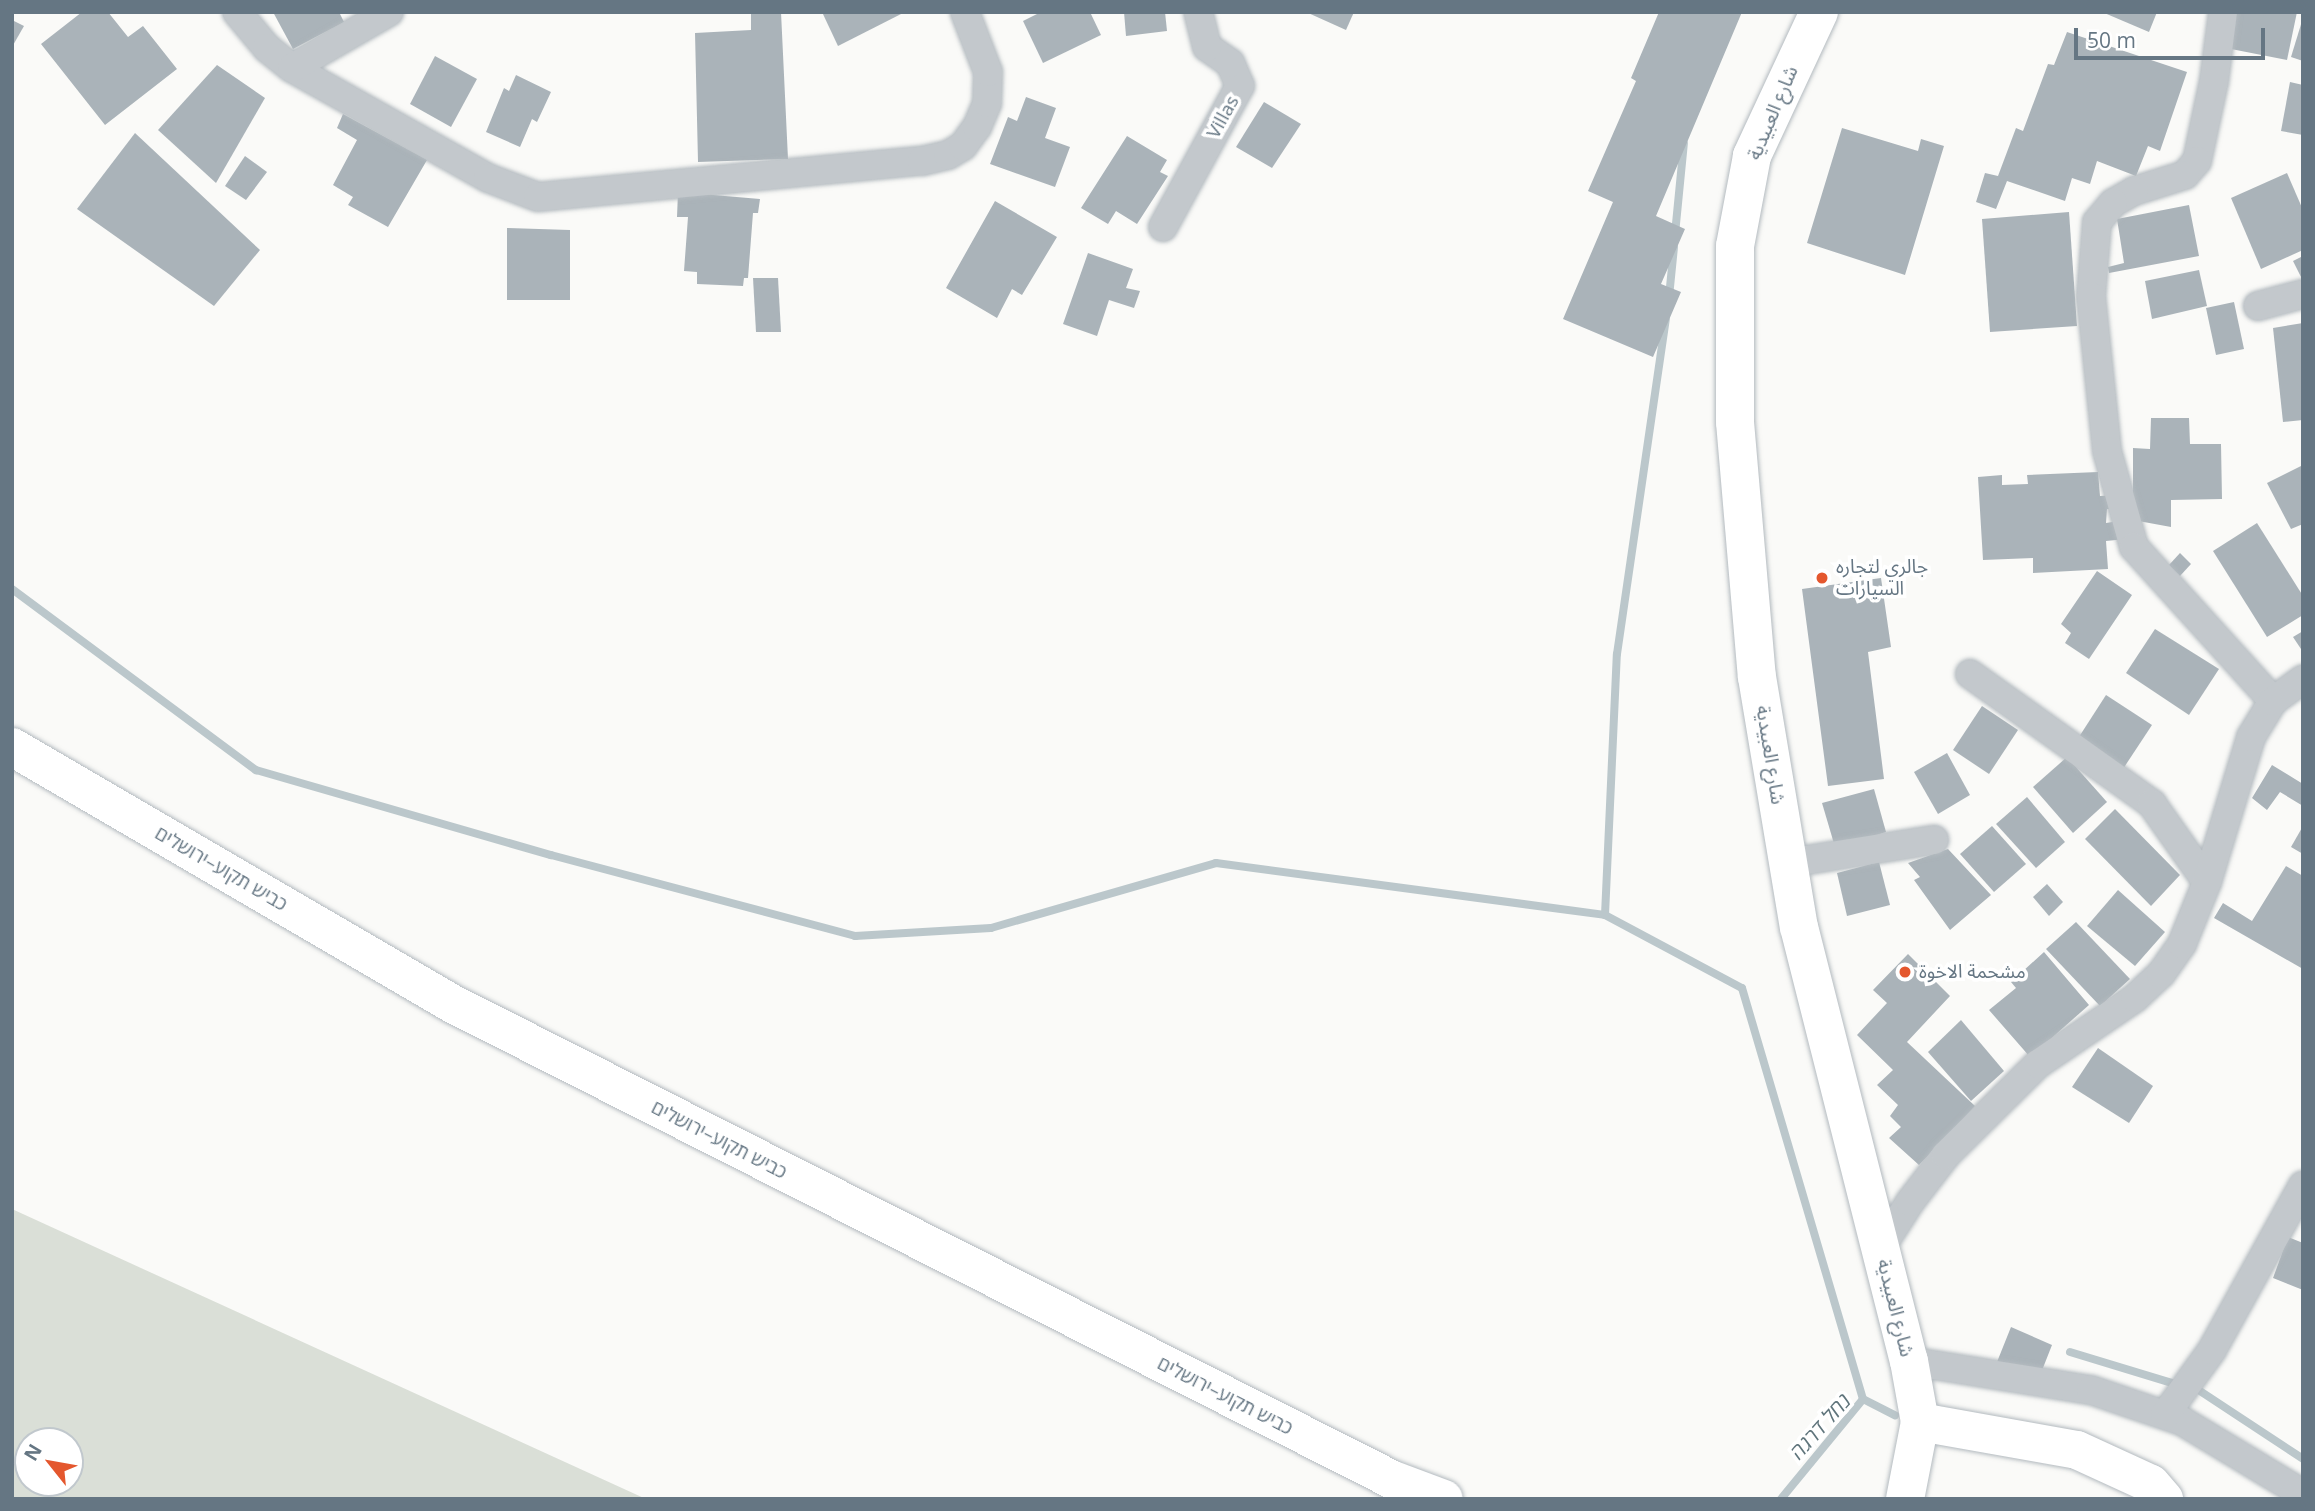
<!DOCTYPE html>
<meta charset="utf-8">
<style>
body{margin:0}
#map{position:relative;width:2315px;height:1511px;overflow:hidden;background:#fafaf8;font-family:"Open Sans","Noto Sans Arabic",Heebo,sans-serif}
div>[style]{position:absolute}
[style*='--x']{left:calc(var(--x)*1px);top:calc(var(--y)*1px);width:calc(var(--w)*1px);rotate:calc(var(--a)*1deg)}
.green>*{inset:0;background:#dadfd7}
.stream>*{height:8px;margin:-4px;padding:0 4px;transform-origin:4px;border-radius:4px;background:#bbc7cb}
.building>*{inset:0;background:#aab3b9}
.roads{filter:drop-shadow(0 0 2px #b3babf) drop-shadow(0 0 2px #b3babf)}
.street>*{height:28px;margin:-14px;padding:0 14px;transform-origin:14px;border-radius:14px;background:#c3c8cc}
.secondary>*{height:38px;margin:-19px;padding:0 19px;transform-origin:19px;border-radius:19px;background:#fff}
.primary>*{height:38px;margin:-19px;padding:0 19px;transform-origin:19px;border-radius:19px;background:#fff}
.dots>*{width:19px;height:19px;translate:-50% -50%;box-sizing:border-box;border:4px solid #fff;border-radius:50%}
span{translate:-50% -50%;white-space:nowrap;text-align:center;line-height:1.15;-webkit-text-stroke:7px #fff;paint-order:stroke}
.street-label{font-size:19px;color:#657683}
.poi-label{font-size:19px;color:#657683}
.left{translate:0 -50%;text-align:left}
.water-label{font-size:21px;color:#60757c;font-style:italic}
.frame{position:absolute;inset:0;border:14px solid #657683;pointer-events:none}
.north{position:absolute;left:14px;top:1427px;width:70px;height:70px;box-sizing:border-box;background:#fff;border:2px solid #c1c8cd;border-radius:50%;rotate:301deg;font-size:19px;font-weight:700;line-height:28px;text-align:center;color:#657683}
.north::after{content:'';display:block;margin:auto;width:24px;height:32px;background:#e4572e;clip-path:polygon(50% 0,100% 100%,50% 72%,0 100%)}
.scale{position:absolute;left:2074px;top:28px;width:191px;height:32px;box-sizing:border-box;border:4px solid #657683;border-top:0;padding-left:9px;font-size:21px;line-height:24px;white-space:nowrap;color:#657683;-webkit-text-stroke:5px #fff;paint-order:stroke}
</style>
<div id="map">
<div class="green">
<i style="clip-path:polygon(evenodd,12px 1209px,646px 1499px,12px 1499px,12px 1209px,28px 1441px,70px 1441px,70px 1483px,28px 1483px,28px 1441px)"></i>
</div>
<div class="stream">
<i style="--x:1675;--y:234;--w:91;--a:-84.4"></i>
<i style="--x:1669;--y:297;--w:50;--a:-84.3"></i>
<i style="--x:12;--y:589;--w:304;--a:36.6"></i>
<i style="--x:256;--y:770;--w:307;--a:16.1"></i>
<i style="--x:551;--y:855;--w:315;--a:14.9"></i>
<i style="--x:855;--y:936;--w:136;--a:-3.4"></i>
<i style="--x:991;--y:928;--w:234;--a:-16.1"></i>
<i style="--x:1216;--y:863;--w:392;--a:7.6"></i>
<i style="--x:1605;--y:915;--w:155;--a:28.1"></i>
<i style="--x:1742;--y:988;--w:428;--a:73.6"></i>
<i style="--x:1605;--y:915;--w:261;--a:-87.4"></i>
<i style="--x:1617;--y:654;--w:338;--a:-81.7"></i>
<i style="--x:2070;--y:1352;--w:107;--a:16.9"></i>
<i style="--x:2200;--y:1391;--w:123;--a:33.4"></i>
<i style="--x:1781;--y:1499;--w:129;--a:-50.6"></i>
<i style="--x:1863;--y:1399;--w:36;--a:27"></i>
</div>
<div class="building">
<i style="clip-path:polygon(82px 12px,108px 12px,128px 37px,143px 26px,177px 69px,105px 125px,41px 44px)"></i>
<i style="clip-path:polygon(273px 12px,339px 12px,344px 22px,293px 49px)"></i>
<i style="clip-path:polygon(778px 12px,781px 12px,788px 159px,698px 162px,695px 33px,751px 30px,751px 14px)"></i>
<i style="clip-path:polygon(822px 12px,905px 12px,838px 46px)"></i>
<i style="clip-path:polygon(1041px 12px,1090px 12px,1101px 35px,1043px 63px,1023px 21px)"></i>
<i style="clip-path:polygon(1124px 12px,1165px 12px,1167px 31px,1126px 36px)"></i>
<i style="clip-path:polygon(1306px 12px,1354px 12px,1346px 30px)"></i>
<i style="clip-path:polygon(1659px 12px,1742px 12px,1656px 216px,1685px 229px,1661px 284px,1681px 292px,1653px 357px,1563px 319px,1613px 202px,1588px 191px,1636px 81px,1631px 78px)"></i>
<i style="clip-path:polygon(2102px 12px,2157px 12px,2149px 32px)"></i>
<i style="clip-path:polygon(2234px 12px,2297px 12px,2287px 60px,2226px 48px)"></i>
<i style="clip-path:polygon(12px 20px,24px 26px,12px 47px)"></i>
<i style="clip-path:polygon(2302px 21px,2303px 21px,2303px 61px,2291px 57px)"></i>
<i style="clip-path:polygon(2067px 32px,2187px 72px,2160px 151px,2148px 146px,2136px 176px,2097px 161px,2090px 184px,2072px 178px,2065px 201px,2007px 181px,1996px 209px,1976px 202px,1985px 173px,1998px 176px,2016px 128px,2023px 131px,2048px 64px,2054px 65px)"></i>
<i style="clip-path:polygon(435px 56px,477px 79px,451px 127px,410px 104px)"></i>
<i style="clip-path:polygon(217px 65px,265px 98px,216px 183px,158px 130px)"></i>
<i style="clip-path:polygon(516px 75px,551px 92px,537px 122px,532px 119px,520px 147px,486px 132px,504px 88px,509px 91px)"></i>
<i style="clip-path:polygon(2290px 82px,2303px 85px,2303px 135px,2281px 131px)"></i>
<i style="clip-path:polygon(1026px 97px,1056px 108px,1045px 138px,1070px 147px,1055px 187px,990px 164px,1008px 117px,1017px 121px)"></i>
<i style="clip-path:polygon(1264px 102px,1301px 124px,1272px 168px,1236px 147px)"></i>
<i style="clip-path:polygon(343px 114px,427px 160px,388px 227px,348px 205px,353px 197px,333px 185px,357px 140px,337px 128px)"></i>
<i style="clip-path:polygon(1842px 128px,1918px 151px,1921px 139px,1944px 146px,1905px 275px,1807px 243px)"></i>
<i style="clip-path:polygon(135px 133px,260px 250px,214px 306px,77px 209px)"></i>
<i style="clip-path:polygon(1127px 136px,1167px 160px,1160px 172px,1168px 176px,1137px 224px,1116px 211px,1108px 224px,1081px 208px)"></i>
<i style="clip-path:polygon(245px 156px,267px 172px,246px 200px,225px 186px)"></i>
<i style="clip-path:polygon(2287px 173px,2303px 210px,2303px 250px,2261px 269px,2231px 198px)"></i>
<i style="clip-path:polygon(678px 192px,760px 199px,758px 213px,753px 213px,748px 278px,744px 278px,743px 286px,697px 284px,697px 272px,684px 271px,688px 217px,677px 217px)"></i>
<i style="clip-path:polygon(995px 201px,1057px 237px,1022px 295px,1012px 289px,997px 318px,946px 288px)"></i>
<i style="clip-path:polygon(2189px 205px,2199px 256px,2109px 273px,2108px 267px,2124px 263px,2117px 219px)"></i>
<i style="clip-path:polygon(2069px 212px,2077px 326px,1990px 332px,1982px 219px)"></i>
<i style="clip-path:polygon(507px 228px,570px 230px,570px 300px,507px 300px)"></i>
<i style="clip-path:polygon(1088px 253px,1133px 269px,1126px 288px,1140px 291px,1134px 308px,1109px 300px,1097px 336px,1063px 324px)"></i>
<i style="clip-path:polygon(2303px 256px,2303px 281px,2293px 261px)"></i>
<i style="clip-path:polygon(2199px 270px,2207px 306px,2152px 319px,2145px 281px)"></i>
<i style="clip-path:polygon(753px 278px,778px 278px,781px 332px,756px 332px)"></i>
<i style="clip-path:polygon(2234px 302px,2244px 349px,2216px 355px,2206px 308px)"></i>
<i style="clip-path:polygon(2303px 323px,2303px 420px,2283px 422px,2273px 328px)"></i>
<i style="clip-path:polygon(2151px 418px,2189px 418px,2190px 444px,2221px 444px,2222px 499px,2171px 500px,2171px 527px,2133px 520px,2133px 448px,2150px 449px)"></i>
<i style="clip-path:polygon(2303px 465px,2303px 524px,2291px 529px,2267px 483px)"></i>
<i style="clip-path:polygon(2098px 472px,2100px 496px,2118px 495px,2119px 509px,2107px 509px,2106px 523px,2125px 520px,2126px 539px,2106px 541px,2108px 569px,2033px 573px,2033px 558px,1983px 560px,1978px 477px,2002px 475px,2002px 485px,2028px 484px,2027px 475px)"></i>
<i style="clip-path:polygon(2257px 523px,2303px 596px,2303px 615px,2267px 637px,2213px 551px)"></i>
<i style="clip-path:polygon(2180px 553px,2191px 564px,2180px 576px,2169px 565px)"></i>
<i style="clip-path:polygon(2097px 571px,2132px 595px,2089px 659px,2065px 643px,2071px 633px,2061px 624px)"></i>
<i style="clip-path:polygon(1881px 578px,1891px 647px,1868px 652px,1884px 779px,1828px 786px,1802px 589px)"></i>
<i style="clip-path:polygon(2155px 629px,2219px 669px,2189px 715px,2126px 673px)"></i>
<i style="clip-path:polygon(2303px 631px,2303px 652px,2293px 637px)"></i>
<i style="clip-path:polygon(2106px 695px,2152px 725px,2121px 772px,2077px 740px)"></i>
<i style="clip-path:polygon(1982px 706px,2018px 730px,1989px 774px,1953px 750px)"></i>
<i style="clip-path:polygon(1947px 753px,1970px 795px,1938px 814px,1914px 772px)"></i>
<i style="clip-path:polygon(2067px 757px,2107px 802px,2073px 833px,2033px 787px)"></i>
<i style="clip-path:polygon(2272px 765px,2303px 784px,2303px 806px,2280px 792px,2267px 810px,2252px 798px)"></i>
<i style="clip-path:polygon(1874px 789px,1886px 832px,1835px 847px,1822px 803px)"></i>
<i style="clip-path:polygon(2027px 797px,2065px 842px,2036px 868px,1996px 824px)"></i>
<i style="clip-path:polygon(2115px 809px,2180px 875px,2151px 906px,2085px 839px)"></i>
<i style="clip-path:polygon(1992px 826px,2026px 864px,1994px 892px,1960px 854px)"></i>
<i style="clip-path:polygon(2303px 826px,2303px 854px,2291px 847px)"></i>
<i style="clip-path:polygon(1948px 849px,1991px 895px,1950px 930px,1914px 880px,1920px 877px,1908px 863px)"></i>
<i style="clip-path:polygon(1879px 862px,1890px 905px,1847px 916px,1837px 873px)"></i>
<i style="clip-path:polygon(2286px 866px,2303px 876px,2303px 969px,2214px 918px,2223px 903px,2252px 921px)"></i>
<i style="clip-path:polygon(2047px 884px,2063px 902px,2049px 916px,2033px 897px)"></i>
<i style="clip-path:polygon(2118px 890px,2165px 932px,2135px 966px,2087px 926px)"></i>
<i style="clip-path:polygon(2076px 922px,2130px 979px,2100px 1006px,2046px 949px)"></i>
<i style="clip-path:polygon(2044px 952px,2089px 1005px,2030px 1057px,1989px 1010px,2016px 988px,2011px 982px)"></i>
<i style="clip-path:polygon(1908px 954px,1950px 996px,1907px 1042px,1975px 1106px,1919px 1165px,1889px 1138px,1901px 1127px,1890px 1116px,1898px 1105px,1877px 1085px,1893px 1070px,1857px 1035px,1887px 1003px,1873px 990px)"></i>
<i style="clip-path:polygon(1961px 1020px,2004px 1071px,1971px 1101px,1928px 1052px)"></i>
<i style="clip-path:polygon(2098px 1048px,2153px 1086px,2129px 1123px,2072px 1087px)"></i>
<i style="clip-path:polygon(2288px 1237px,2303px 1243px,2303px 1290px,2273px 1278px)"></i>
<i style="clip-path:polygon(2011px 1327px,2052px 1345px,2039px 1378px,1997px 1362px)"></i>
</div>
<div class="roads">
<div class="street">
<i style="--x:237;--y:12;--w:47;--a:50.2"></i>
<i style="--x:267;--y:48;--w:32;--a:39"></i>
<i style="--x:292;--y:68;--w:225;--a:29.3"></i>
<i style="--x:488;--y:178;--w:53;--a:20.8"></i>
<i style="--x:538;--y:197;--w:386;--a:-5.4"></i>
<i style="--x:922;--y:161;--w:27;--a:-13"></i>
<i style="--x:948;--y:155;--w:17;--a:-31"></i>
<i style="--x:963;--y:146;--w:24;--a:-54"></i>
<i style="--x:977;--y:127;--w:26;--a:-67"></i>
<i style="--x:987;--y:103;--w:31;--a:-88"></i>
<i style="--x:988;--y:72;--w:64;--a:-111"></i>
<i style="--x:2223;--y:12;--w:70;--a:97.4"></i>
<i style="--x:2214;--y:81;--w:82;--a:102"></i>
<i style="--x:2197;--y:161;--w:18;--a:131"></i>
<i style="--x:2185;--y:175;--w:53;--a:162.6"></i>
<i style="--x:2134;--y:191;--w:24;--a:150"></i>
<i style="--x:2113;--y:203;--w:25;--a:130"></i>
<i style="--x:2097;--y:222;--w:74;--a:94.6"></i>
<i style="--x:2091;--y:296;--w:156;--a:84.1"></i>
<i style="--x:2107;--y:451;--w:100;--a:74.3"></i>
<i style="--x:2134;--y:547;--w:207;--a:47.9"></i>
<i style="--x:292;--y:68;--w:112;--a:-30"></i>
<i style="--x:1163;--y:227;--w:161;--a:-61.4"></i>
<i style="--x:1240;--y:86;--w:25;--a:-113"></i>
<i style="--x:1230;--y:63;--w:28;--a:-145"></i>
<i style="--x:1207;--y:47;--w:36;--a:-104"></i>
<i style="--x:2258;--y:306;--w:47;--a:-14.9"></i>
<i style="--x:1970;--y:674;--w:224;--a:35.5"></i>
<i style="--x:2152;--y:804;--w:95;--a:54.8"></i>
<i style="--x:1788;--y:863;--w:148;--a:-9"></i>
<i style="--x:1880;--y:1249;--w:56;--a:-57.4"></i>
<i style="--x:1910;--y:1202;--w:59;--a:-52.5"></i>
<i style="--x:1946;--y:1155;--w:129;--a:-44.7"></i>
<i style="--x:2038;--y:1064;--w:117;--a:-34.2"></i>
<i style="--x:2135;--y:998;--w:35;--a:-43"></i>
<i style="--x:2161;--y:974;--w:37;--a:-55"></i>
<i style="--x:2182;--y:944;--w:67;--a:-68"></i>
<i style="--x:2207;--y:882;--w:152;--a:-73.1"></i>
<i style="--x:2251;--y:737;--w:42;--a:-58.6"></i>
<i style="--x:2273;--y:701;--w:37;--a:-36"></i>
<i style="--x:1909;--y:1361;--w:184;--a:9.1"></i>
<i style="--x:2091;--y:1390;--w:96;--a:18.8"></i>
<i style="--x:2182;--y:1421;--w:141;--a:31.1"></i>
<i style="--x:2165;--y:1415;--w:80;--a:-54.1"></i>
<i style="--x:2212;--y:1350;--w:188;--a:-61.1"></i>
</div>
<div class="secondary">
<i style="--x:1819;--y:12;--w:159;--a:115"></i>
<i style="--x:1752;--y:156;--w:92;--a:100.7"></i>
<i style="--x:1735;--y:246;--w:176;--a:90"></i>
<i style="--x:1735;--y:422;--w:256;--a:85.1"></i>
<i style="--x:1757;--y:677;--w:254;--a:80.5"></i>
<i style="--x:1799;--y:927;--w:448;--a:75.8"></i>
<i style="--x:1909;--y:1361;--w:62;--a:79.8"></i>
<i style="--x:1920;--y:1422;--w:78;--a:101"></i>
<i style="--x:1920;--y:1422;--w:159;--a:10.1"></i>
<i style="--x:2077;--y:1450;--w:81;--a:24.7"></i>
<i style="--x:2151;--y:1484;--w:20;--a:49"></i>
</div>
<div class="primary">
<i style="--x:12;--y:747;--w:508;--a:30.25"></i>
<i style="--x:451;--y:1003;--w:1056;--a:26.86"></i>
<i style="--x:1393;--y:1480;--w:54;--a:20.4"></i>
</div>
</div>
<div class="dots">
<i style="left:1822px;top:578px;background:#e4572e"></i>
<i style="left:1905px;top:972px;background:#e4572e"></i>
</div>
<div class="street-label">
<span style="left:1773px;top:113px;rotate:-67deg">شارع العبيدية</span>
<span style="left:1223px;top:117px;rotate:-61deg">Villas</span>
<span style="left:1770px;top:755px;rotate:81deg">شارع العبيدية</span>
<span style="left:221px;top:869px;rotate:30deg">כביש תקוע–ירושלים</span>
<span style="left:719px;top:1140px;rotate:27deg">כביש תקוע–ירושלים</span>
<span style="left:1895px;top:1308px;rotate:76deg">شارع العبيدية</span>
<span style="left:1225px;top:1396px;rotate:27deg">כביש תקוע–ירושלים</span>
</div>
<div class="poi-label">
<span class="left" style="left:1836px;top:578px">جالري لتجاره<br>السيارات</span>
<span class="left" style="left:1919px;top:972px">مشحمة الاخوة</span>
</div>
<div class="water-label">
<span style="left:1820px;top:1426px;rotate:-48deg">נחל דרגה</span>
</div>
<div class="frame"></div>
<div class="north">N</div>
<div class="scale">50 m</div>
</div>
